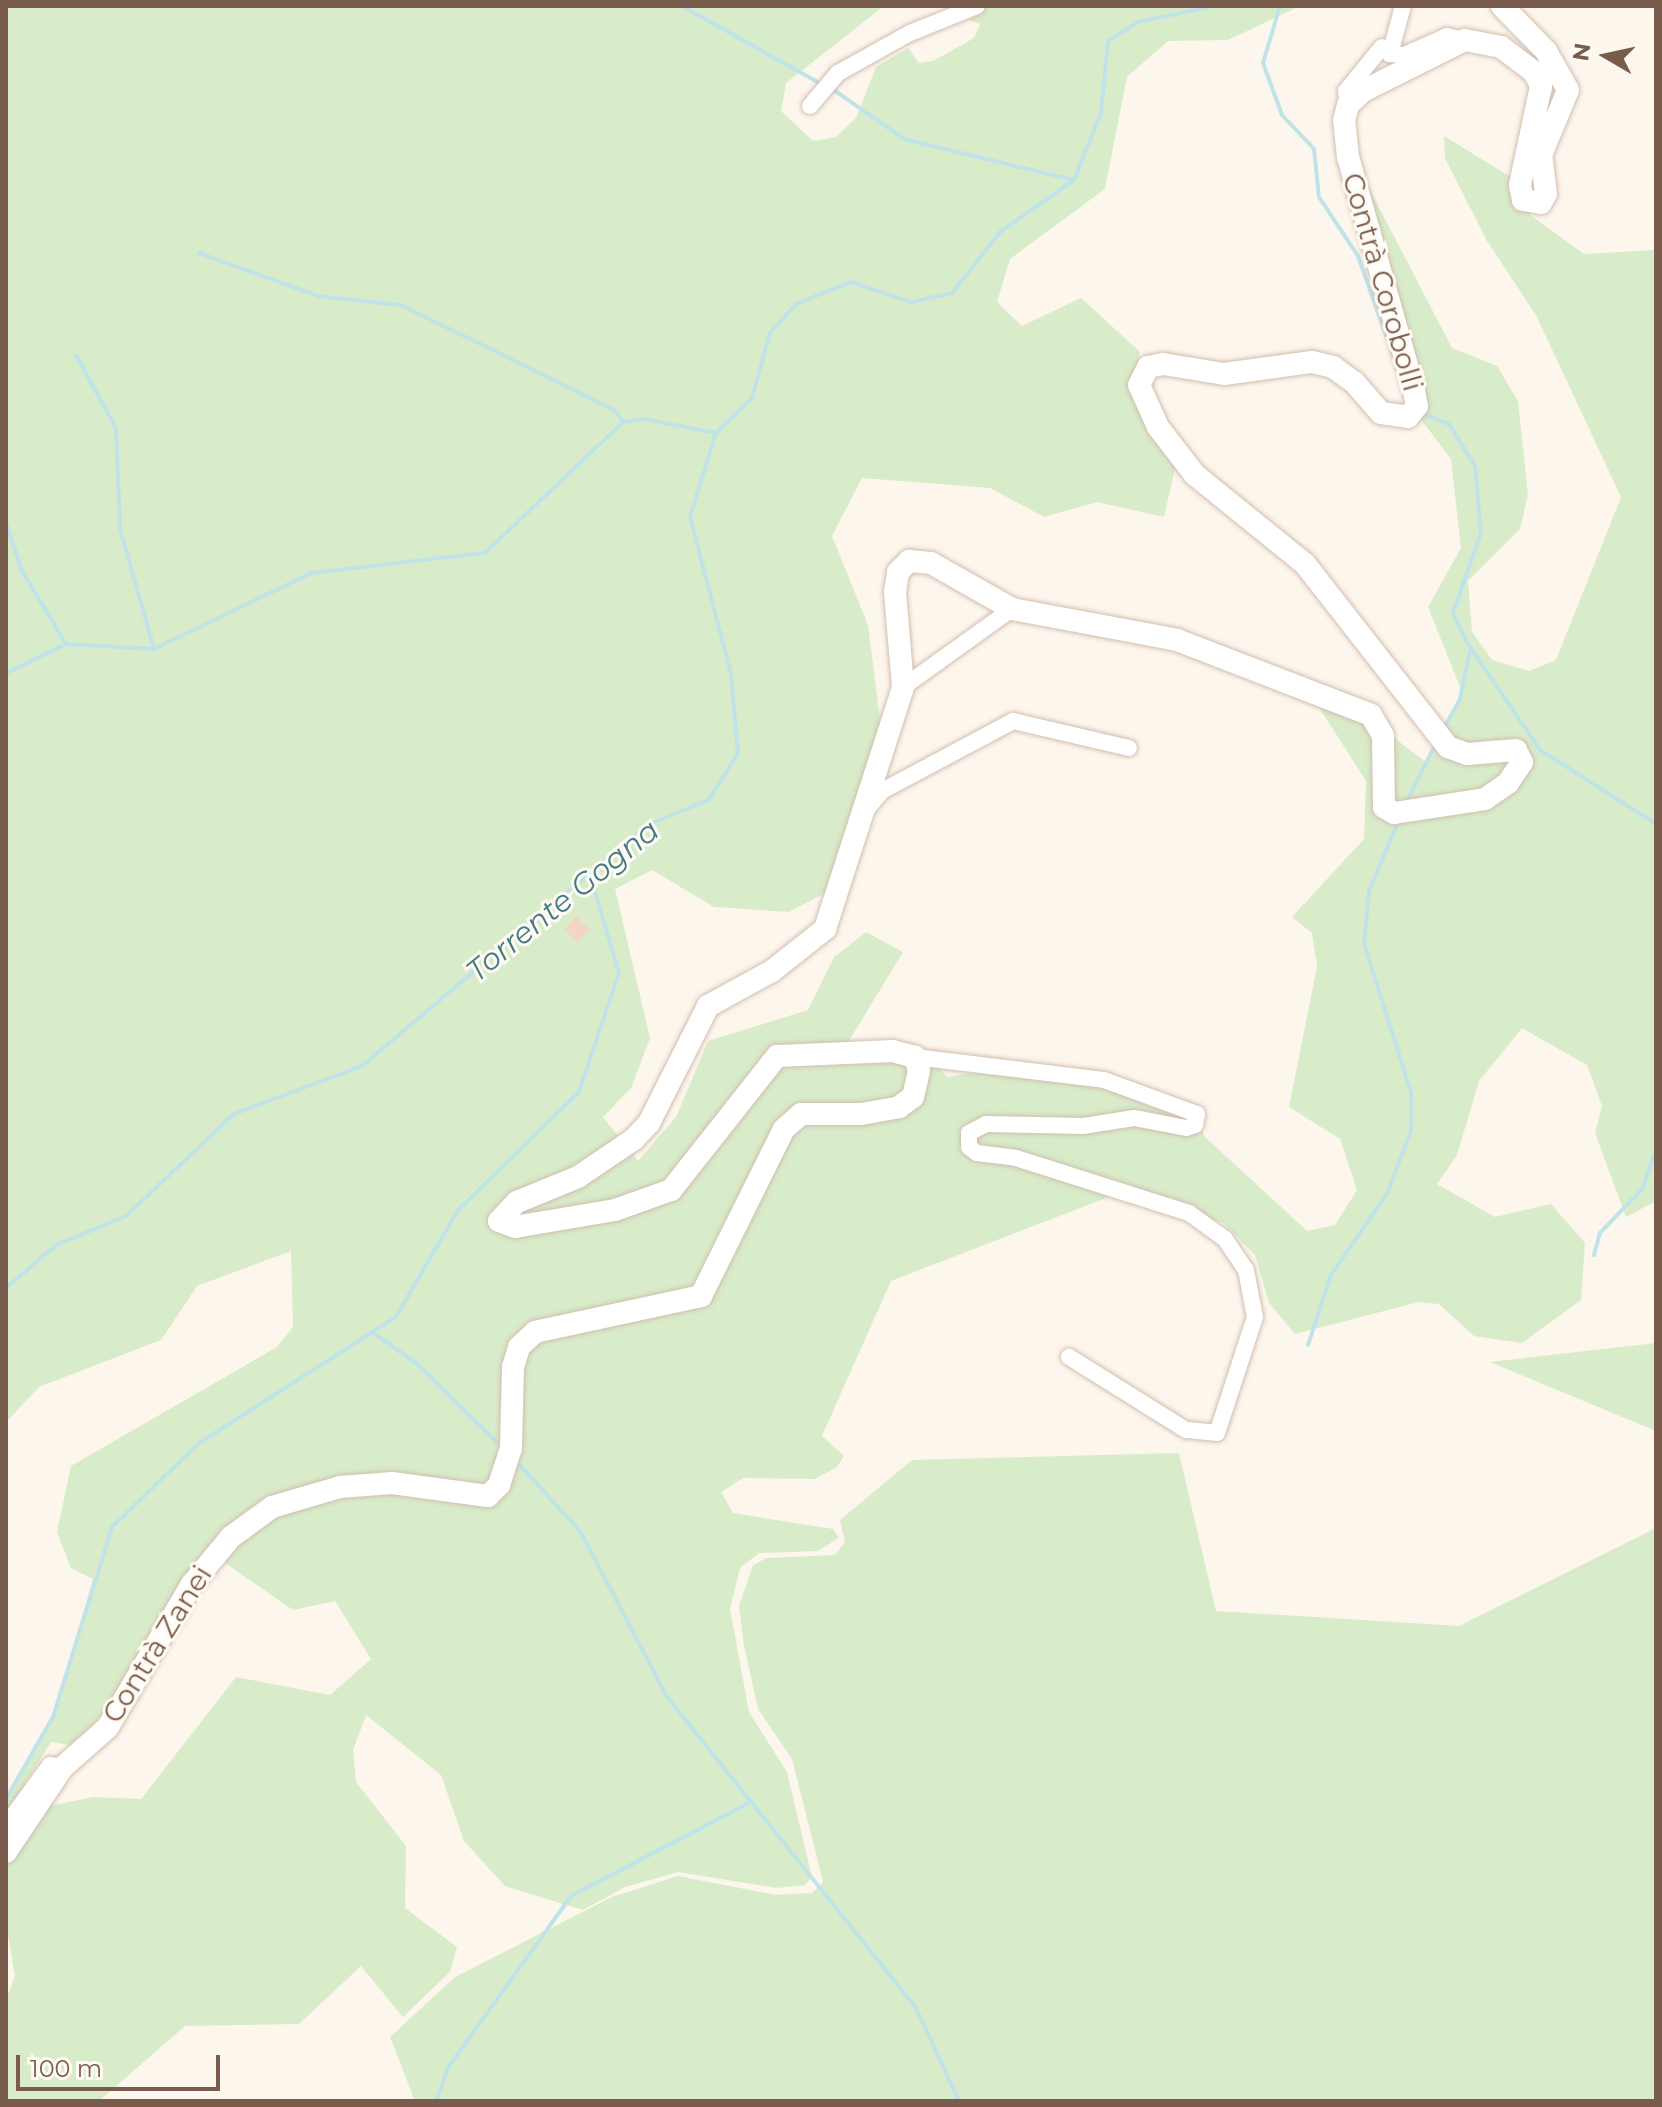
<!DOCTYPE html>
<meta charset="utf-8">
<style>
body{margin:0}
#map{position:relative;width:1662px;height:2107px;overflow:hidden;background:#fdf6ec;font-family:Montserrat,sans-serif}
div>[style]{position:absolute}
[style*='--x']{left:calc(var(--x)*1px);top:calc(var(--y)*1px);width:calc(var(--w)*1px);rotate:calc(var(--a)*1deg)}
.green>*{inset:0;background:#d8ecc9}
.stream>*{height:4px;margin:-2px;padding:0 2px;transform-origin:2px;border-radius:2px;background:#bfe3e8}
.building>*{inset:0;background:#f3d5c3}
.roads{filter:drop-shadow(0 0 2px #d1beb0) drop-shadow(0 0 2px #d1beb0)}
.street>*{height:16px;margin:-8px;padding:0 8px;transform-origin:8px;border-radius:8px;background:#fff}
.secondary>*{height:22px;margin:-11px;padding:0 11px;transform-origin:11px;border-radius:11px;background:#fff}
span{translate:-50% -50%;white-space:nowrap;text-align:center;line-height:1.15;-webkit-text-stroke:6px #fffaf3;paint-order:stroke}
.street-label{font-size:28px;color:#7a5c4d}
.water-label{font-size:30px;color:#437c86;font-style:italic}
.frame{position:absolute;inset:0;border:8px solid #7a5c4d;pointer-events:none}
.north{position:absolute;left:1566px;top:16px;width:80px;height:80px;-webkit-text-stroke:6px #fffaf3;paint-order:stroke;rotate:279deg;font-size:22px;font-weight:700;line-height:32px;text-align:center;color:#7a5c4d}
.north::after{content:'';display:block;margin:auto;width:28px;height:36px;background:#7a5c4d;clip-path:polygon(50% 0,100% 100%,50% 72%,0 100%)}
.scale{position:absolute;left:16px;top:2055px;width:204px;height:36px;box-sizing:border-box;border:4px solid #7a5c4d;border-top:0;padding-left:10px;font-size:24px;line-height:28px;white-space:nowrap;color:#7a5c4d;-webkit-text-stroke:6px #fffaf3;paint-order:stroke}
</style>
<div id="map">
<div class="green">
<i style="clip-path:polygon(6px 6px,884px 6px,786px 83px,781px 111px,813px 141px,836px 137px,856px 118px,876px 67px,908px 48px,919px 63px,933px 61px,974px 38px,980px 24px,969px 20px,986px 6px,1300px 6px,1228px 40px,1168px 41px,1127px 77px,1105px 189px,1010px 259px,997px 302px,1022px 326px,1081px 298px,1140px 352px,1133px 384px,1176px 464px,1164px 517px,1097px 502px,1044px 517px,990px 488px,862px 478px,832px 536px,868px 625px,881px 727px,849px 817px,833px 889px,789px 912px,714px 907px,652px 870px,615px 889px,650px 1038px,631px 1088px,603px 1117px,638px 1161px,676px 1117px,708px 1041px,808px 1010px,834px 957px,866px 932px,903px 952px,835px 1064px,934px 1062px,947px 1077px,989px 1070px,1100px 1084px,1198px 1111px,1204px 1136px,1307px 1231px,1335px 1225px,1357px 1190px,1340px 1139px,1289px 1107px,1317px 966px,1312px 933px,1292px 917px,1364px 839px,1366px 781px,1310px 693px,1363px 714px,1427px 763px,1462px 692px,1428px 607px,1461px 548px,1451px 459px,1419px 417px,1427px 403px,1368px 186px,1452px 348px,1497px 366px,1518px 401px,1528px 495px,1520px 529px,1468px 581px,1472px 632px,1492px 660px,1529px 671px,1556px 660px,1621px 497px,1536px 315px,1487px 241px,1445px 158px,1444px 136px,1514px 179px,1530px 215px,1584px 254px,1656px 250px,1656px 1201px,1626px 1217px,1595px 1133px,1602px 1106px,1587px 1065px,1522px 1028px,1479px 1081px,1457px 1155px,1437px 1184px,1495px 1217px,1551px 1204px,1585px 1243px,1581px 1300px,1522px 1343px,1474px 1336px,1439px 1304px,1419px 1302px,1295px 1334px,1269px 1303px,1255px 1255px,1223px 1223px,1127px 1190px,891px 1281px,822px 1436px,844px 1456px,837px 1467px,815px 1479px,743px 1478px,721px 1492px,733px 1513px,833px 1529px,839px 1538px,818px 1551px,759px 1553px,740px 1568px,730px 1609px,749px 1712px,787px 1772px,812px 1877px,805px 1885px,777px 1888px,678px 1872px,625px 1887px,583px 1910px,505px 1886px,464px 1841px,441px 1775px,366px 1715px,353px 1750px,356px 1782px,406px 1846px,405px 1908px,457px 1947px,450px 1972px,403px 2017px,361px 1966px,299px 2024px,185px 2026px,99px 2101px,6px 2101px,6px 2000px,15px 1976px,6px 1923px,6px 1866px,36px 1809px,93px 1797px,141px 1799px,236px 1677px,330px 1695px,371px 1659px,335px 1601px,293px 1610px,225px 1563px,192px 1568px,119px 1693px,76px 1746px,51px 1742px,13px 1803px,6px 1829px,6px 1799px,53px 1717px,93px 1579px,71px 1568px,57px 1532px,71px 1466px,277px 1347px,293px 1327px,291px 1251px,197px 1286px,161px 1340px,39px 1387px,6px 1422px)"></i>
<i style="clip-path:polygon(1656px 1343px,1656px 1431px,1490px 1362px)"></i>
<i style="clip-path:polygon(1179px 1453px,1216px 1611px,1459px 1626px,1656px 1528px,1656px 2101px,415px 2101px,390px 2037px,455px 1977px,612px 1897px,678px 1876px,776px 1895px,812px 1893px,823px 1882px,792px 1759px,758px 1709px,744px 1645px,739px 1606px,753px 1565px,767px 1558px,835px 1555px,845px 1542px,840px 1520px,912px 1460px)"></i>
</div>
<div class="stream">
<i style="--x:682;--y:6;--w:162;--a:29.3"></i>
<i style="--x:1280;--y:6;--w:59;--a:106.6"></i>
<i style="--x:1263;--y:63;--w:55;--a:69.9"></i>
<i style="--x:1282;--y:115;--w:47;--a:46.7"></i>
<i style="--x:1314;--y:149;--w:48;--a:84.1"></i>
<i style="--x:1319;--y:197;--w:71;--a:56.5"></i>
<i style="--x:1358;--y:256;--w:105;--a:70.5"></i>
<i style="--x:831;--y:88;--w:89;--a:34.9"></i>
<i style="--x:904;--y:139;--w:174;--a:13.6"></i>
<i style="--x:199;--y:253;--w:127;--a:19.9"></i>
<i style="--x:318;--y:296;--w:83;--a:6.2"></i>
<i style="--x:401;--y:305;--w:237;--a:26.2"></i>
<i style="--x:614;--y:410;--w:14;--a:51"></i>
<i style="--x:76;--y:355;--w:83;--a:61.3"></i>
<i style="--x:116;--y:428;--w:101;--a:87.7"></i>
<i style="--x:120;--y:529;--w:125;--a:74.2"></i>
<i style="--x:1423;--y:414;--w:28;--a:21"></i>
<i style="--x:1449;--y:424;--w:49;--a:58.2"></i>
<i style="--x:1475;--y:466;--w:67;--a:84.9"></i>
<i style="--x:1481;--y:533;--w:85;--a:109.3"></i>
<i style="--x:1453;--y:613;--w:31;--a:65"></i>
<i style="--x:1466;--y:641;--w:132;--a:55.8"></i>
<i style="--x:1540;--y:750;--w:138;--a:32.5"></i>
<i style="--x:6;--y:523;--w:51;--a:71.6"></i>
<i style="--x:22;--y:571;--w:85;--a:58.9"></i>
<i style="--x:6;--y:673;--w:67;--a:-25.8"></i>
<i style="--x:66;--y:644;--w:88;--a:3.3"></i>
<i style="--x:154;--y:649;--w:174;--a:-25.8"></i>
<i style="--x:311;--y:573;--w:175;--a:-6.6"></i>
<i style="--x:485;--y:553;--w:190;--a:-43.5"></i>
<i style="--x:623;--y:422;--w:21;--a:-8"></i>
<i style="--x:644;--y:419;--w:73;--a:11"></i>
<i style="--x:1444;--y:728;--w:33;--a:-61"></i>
<i style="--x:1460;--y:699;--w:53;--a:-78.1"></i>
<i style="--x:1406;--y:803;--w:67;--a:-63.4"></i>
<i style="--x:1594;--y:1255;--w:23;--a:-75"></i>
<i style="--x:1600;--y:1233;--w:62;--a:-46.3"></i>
<i style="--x:1643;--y:1188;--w:41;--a:-71.6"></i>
<i style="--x:6;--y:1288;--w:66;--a:-40.7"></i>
<i style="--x:56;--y:1245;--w:76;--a:-22.5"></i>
<i style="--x:126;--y:1216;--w:149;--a:-43.4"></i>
<i style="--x:234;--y:1114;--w:137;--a:-20.6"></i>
<i style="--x:362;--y:1066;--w:373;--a:-40.2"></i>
<i style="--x:647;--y:825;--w:67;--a:-22"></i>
<i style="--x:709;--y:800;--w:55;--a:-58.3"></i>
<i style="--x:738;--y:753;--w:79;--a:-95.1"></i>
<i style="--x:731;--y:674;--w:162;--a:-104.6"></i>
<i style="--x:690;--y:517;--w:88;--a:-72.8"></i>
<i style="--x:716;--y:433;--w:50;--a:-44.2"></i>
<i style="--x:752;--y:398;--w:67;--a:-74.5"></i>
<i style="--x:770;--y:333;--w:39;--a:-48"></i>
<i style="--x:796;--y:304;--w:59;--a:-21.8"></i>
<i style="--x:851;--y:282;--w:63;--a:18.4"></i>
<i style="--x:911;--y:302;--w:42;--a:-12.4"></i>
<i style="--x:952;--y:293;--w:78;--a:-51.8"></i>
<i style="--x:1000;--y:232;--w:90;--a:-35.1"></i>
<i style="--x:1074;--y:180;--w:72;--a:-68.1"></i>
<i style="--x:1101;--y:113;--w:72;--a:-84.4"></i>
<i style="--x:1108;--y:41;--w:36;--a:-32"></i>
<i style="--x:1138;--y:22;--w:78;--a:-11.9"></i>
<i style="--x:376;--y:1335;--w:49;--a:35"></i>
<i style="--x:416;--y:1363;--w:122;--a:44.3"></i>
<i style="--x:1308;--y:1345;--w:74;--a:-71.8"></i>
<i style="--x:1331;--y:1275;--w:101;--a:-55.5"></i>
<i style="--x:1388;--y:1192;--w:66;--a:-69.6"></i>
<i style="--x:1411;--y:1130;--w:38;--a:-90"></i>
<i style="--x:1411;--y:1092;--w:155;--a:-107.6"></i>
<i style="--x:1364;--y:944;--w:53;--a:-84.6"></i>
<i style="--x:1369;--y:891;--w:75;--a:-67.2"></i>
<i style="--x:515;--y:1460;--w:96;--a:47.5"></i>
<i style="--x:580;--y:1531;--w:187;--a:62.3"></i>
<i style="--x:667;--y:1697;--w:398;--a:51.3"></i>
<i style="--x:916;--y:2008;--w:102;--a:65.2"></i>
<i style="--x:6;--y:1799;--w:95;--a:-60.2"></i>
<i style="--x:53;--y:1717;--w:199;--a:-72.7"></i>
<i style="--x:112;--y:1527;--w:121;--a:-44"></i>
<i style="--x:199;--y:1443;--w:234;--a:-32.6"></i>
<i style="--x:396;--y:1317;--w:124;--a:-59.9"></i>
<i style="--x:458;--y:1210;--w:169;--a:-44.3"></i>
<i style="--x:579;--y:1092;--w:126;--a:-71.4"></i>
<i style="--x:619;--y:973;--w:98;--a:-106.6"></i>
<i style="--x:436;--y:2101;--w:37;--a:-70"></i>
<i style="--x:449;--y:2066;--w:209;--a:-54.3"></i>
<i style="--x:571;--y:1896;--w:199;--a:-27.6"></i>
</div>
<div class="building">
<i style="clip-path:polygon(576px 916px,590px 930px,578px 942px,564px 929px)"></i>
</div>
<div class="roads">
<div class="street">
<i style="--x:1403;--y:6;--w:50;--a:105.2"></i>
<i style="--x:1390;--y:54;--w:14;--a:4"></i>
<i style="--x:1404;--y:55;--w:47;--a:-23.8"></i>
<i style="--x:1447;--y:36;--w:18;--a:13"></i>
<i style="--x:1348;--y:105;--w:14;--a:-98"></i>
<i style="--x:1346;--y:91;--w:57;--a:-50.7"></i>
<i style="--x:810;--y:106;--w:43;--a:-49.7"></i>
<i style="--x:838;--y:73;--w:82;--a:-29.1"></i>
<i style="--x:910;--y:33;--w:72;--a:-21.9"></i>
<i style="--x:903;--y:687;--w:134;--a:-35.6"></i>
<i style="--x:867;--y:809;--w:23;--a:-50"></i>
<i style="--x:882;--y:791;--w:149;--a:-28.1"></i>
<i style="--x:1013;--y:721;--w:119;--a:13.1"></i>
<i style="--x:915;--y:1057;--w:190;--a:6.9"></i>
<i style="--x:1104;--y:1080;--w:99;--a:20.1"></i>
<i style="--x:1197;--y:1114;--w:11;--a:100"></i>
<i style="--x:1195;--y:1125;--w:9;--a:162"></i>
<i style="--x:1186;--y:1128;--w:53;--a:-169.1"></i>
<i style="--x:1134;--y:1118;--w:52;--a:171.1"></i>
<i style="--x:1083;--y:1126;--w:97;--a:-178.8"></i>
<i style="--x:986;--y:1124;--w:19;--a:152"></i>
<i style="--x:969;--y:1133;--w:14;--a:90"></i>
<i style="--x:969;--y:1147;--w:10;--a:37"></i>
<i style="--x:977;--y:1153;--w:39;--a:7"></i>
<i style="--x:1016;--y:1158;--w:182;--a:17.6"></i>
<i style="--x:1189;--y:1213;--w:44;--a:35.8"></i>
<i style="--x:1225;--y:1239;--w:37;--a:56"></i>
<i style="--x:1246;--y:1270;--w:48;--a:79.2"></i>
<i style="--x:1255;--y:1317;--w:122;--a:108.1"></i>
<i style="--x:1217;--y:1433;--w:31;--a:-174"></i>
<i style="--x:1186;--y:1430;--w:138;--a:-148"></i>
<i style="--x:6;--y:1825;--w:74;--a:-53.7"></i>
<i style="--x:50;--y:1765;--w:13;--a:9"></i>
</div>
<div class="secondary">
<i style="--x:6;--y:1852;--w:102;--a:-56.2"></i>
<i style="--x:63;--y:1767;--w:60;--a:-41.6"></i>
<i style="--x:108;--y:1727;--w:166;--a:-59.6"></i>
<i style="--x:192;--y:1584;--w:61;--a:-50.3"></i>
<i style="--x:231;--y:1537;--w:51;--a:-36.2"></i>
<i style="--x:272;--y:1507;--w:71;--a:-16.4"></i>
<i style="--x:340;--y:1487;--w:52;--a:-4.4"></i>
<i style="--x:392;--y:1483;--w:97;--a:7.7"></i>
<i style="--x:488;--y:1496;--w:16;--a:-45"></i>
<i style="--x:499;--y:1485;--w:39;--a:-72"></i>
<i style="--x:511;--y:1448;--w:81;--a:-88.6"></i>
<i style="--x:513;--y:1367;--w:21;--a:-73"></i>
<i style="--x:519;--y:1347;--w:22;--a:-43"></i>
<i style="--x:535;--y:1332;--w:170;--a:-12.2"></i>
<i style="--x:701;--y:1296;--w:186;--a:-63.6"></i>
<i style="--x:784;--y:1129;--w:23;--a:-41"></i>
<i style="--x:801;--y:1114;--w:60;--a:0"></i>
<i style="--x:861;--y:1114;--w:39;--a:-10"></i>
<i style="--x:899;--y:1107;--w:17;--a:-36"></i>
<i style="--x:913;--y:1097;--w:27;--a:-77"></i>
<i style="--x:919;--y:1071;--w:15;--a:-106"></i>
<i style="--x:915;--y:1057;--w:23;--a:-165"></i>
<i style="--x:893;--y:1051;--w:116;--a:177.5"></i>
<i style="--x:777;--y:1056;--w:171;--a:128.3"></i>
<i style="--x:671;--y:1190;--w:59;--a:160.3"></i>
<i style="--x:615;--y:1210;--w:101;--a:170.4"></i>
<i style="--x:515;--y:1227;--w:17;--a:-159"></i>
<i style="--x:499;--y:1221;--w:26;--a:-47"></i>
<i style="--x:517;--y:1202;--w:66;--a:-22.3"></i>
<i style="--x:578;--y:1177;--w:68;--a:-34.2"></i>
<i style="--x:634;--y:1139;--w:22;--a:-47"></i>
<i style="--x:649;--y:1123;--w:131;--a:-63.2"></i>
<i style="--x:708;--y:1006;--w:73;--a:-28.7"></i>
<i style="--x:772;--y:971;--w:68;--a:-38.4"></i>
<i style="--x:825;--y:929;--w:254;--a:-72.1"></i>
<i style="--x:903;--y:687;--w:95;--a:-94.8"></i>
<i style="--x:895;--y:592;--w:20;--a:-81"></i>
<i style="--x:898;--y:572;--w:16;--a:-45"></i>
<i style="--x:909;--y:561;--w:22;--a:5"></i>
<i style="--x:931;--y:563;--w:93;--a:29.6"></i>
<i style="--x:1012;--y:609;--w:168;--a:10.6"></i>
<i style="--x:1177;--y:640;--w:208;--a:21.1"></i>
<i style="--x:1371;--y:715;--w:24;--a:60"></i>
<i style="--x:1383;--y:736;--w:71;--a:89.2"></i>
<i style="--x:1384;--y:807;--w:12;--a:31"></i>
<i style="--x:1394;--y:813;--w:92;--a:-8.7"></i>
<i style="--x:1485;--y:799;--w:28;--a:-35"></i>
<i style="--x:1508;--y:783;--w:25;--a:-56"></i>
<i style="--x:1522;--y:762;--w:13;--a:-117"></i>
<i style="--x:1516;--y:750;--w:49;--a:175.3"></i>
<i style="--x:1467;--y:754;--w:20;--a:-160"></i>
<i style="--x:1448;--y:747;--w:232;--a:-128"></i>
<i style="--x:1305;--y:564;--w:141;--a:-141"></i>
<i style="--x:1195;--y:475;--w:61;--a:-127.6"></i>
<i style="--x:1158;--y:427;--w:46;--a:-114.3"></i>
<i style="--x:1139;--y:385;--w:20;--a:-63"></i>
<i style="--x:1148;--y:367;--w:15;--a:-11"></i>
<i style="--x:1163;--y:364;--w:62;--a:9.3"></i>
<i style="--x:1224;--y:374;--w:89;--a:-7.8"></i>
<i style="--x:1312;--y:362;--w:22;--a:13"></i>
<i style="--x:1333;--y:367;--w:26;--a:36"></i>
<i style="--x:1354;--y:382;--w:41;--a:48.9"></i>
<i style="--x:1381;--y:413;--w:27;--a:8"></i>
<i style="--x:1408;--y:417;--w:14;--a:-51"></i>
<i style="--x:1417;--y:406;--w:16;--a:-101"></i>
<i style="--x:1414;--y:390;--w:242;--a:-105.8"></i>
<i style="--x:1348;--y:157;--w:36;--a:-96"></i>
<i style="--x:1344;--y:121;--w:16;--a:-76"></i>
<i style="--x:1348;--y:105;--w:21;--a:-43"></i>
<i style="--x:1363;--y:91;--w:114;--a:-26.6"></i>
<i style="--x:1465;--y:40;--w:37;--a:11"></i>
<i style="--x:1501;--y:47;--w:41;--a:37.1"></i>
<i style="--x:1534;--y:72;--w:16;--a:63"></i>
<i style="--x:1541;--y:86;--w:101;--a:102"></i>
<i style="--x:1520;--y:185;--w:15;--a:79"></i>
<i style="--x:1523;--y:200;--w:18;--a:9"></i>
<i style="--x:1541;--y:203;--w:10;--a:-61"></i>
<i style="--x:1546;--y:194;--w:39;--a:-97"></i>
<i style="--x:1541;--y:155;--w:70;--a:-67.4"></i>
<i style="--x:1568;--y:90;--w:45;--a:-119.4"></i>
<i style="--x:1546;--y:51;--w:63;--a:-134.4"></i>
</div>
</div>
<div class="street-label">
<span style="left:1383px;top:282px;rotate:74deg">Contrà Corobolli</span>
<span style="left:157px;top:1644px;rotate:-58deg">Contrà Zanei</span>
</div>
<div class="water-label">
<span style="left:563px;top:901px;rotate:-39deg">Torrente Gogna</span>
</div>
<div class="frame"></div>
<div class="north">N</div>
<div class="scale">100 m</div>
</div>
